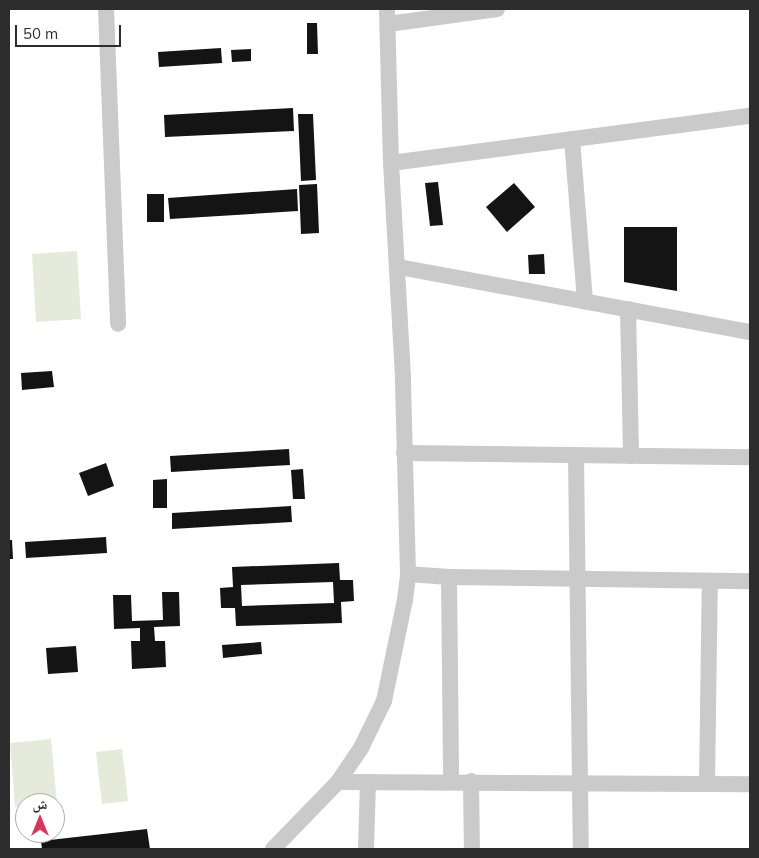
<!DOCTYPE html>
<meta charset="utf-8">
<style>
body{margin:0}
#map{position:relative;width:759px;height:858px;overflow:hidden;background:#fff;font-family:Mulish,"Noto Naskh Arabic",sans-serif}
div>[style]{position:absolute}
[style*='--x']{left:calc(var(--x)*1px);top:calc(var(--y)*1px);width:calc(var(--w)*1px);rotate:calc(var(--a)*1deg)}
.green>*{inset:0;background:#e6eadb}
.building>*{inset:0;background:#141414}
.minor>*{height:16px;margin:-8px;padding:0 8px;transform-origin:8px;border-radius:8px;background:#cacaca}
span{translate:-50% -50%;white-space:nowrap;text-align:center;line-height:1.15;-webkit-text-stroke:5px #fff;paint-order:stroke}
.frame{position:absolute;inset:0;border:10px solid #2d2d2d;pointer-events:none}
.north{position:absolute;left:15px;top:793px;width:50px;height:50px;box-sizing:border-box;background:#fff;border:1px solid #ababab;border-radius:50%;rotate:0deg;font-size:14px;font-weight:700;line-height:20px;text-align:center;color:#2d2d2d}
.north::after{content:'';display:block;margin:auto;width:18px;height:22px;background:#e0335a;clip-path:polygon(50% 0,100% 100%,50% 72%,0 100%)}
.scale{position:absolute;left:15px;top:25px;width:106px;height:22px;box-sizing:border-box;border:2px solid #2d2d2d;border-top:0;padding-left:6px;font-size:15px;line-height:18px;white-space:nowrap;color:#2d2d2d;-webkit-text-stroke:4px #fff;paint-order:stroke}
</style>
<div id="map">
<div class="green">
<i style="clip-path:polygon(77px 251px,81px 319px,36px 322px,32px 254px)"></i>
<i style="clip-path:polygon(51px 739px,57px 804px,25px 803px,25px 806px,15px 807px,10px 743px)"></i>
<i style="clip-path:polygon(122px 749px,128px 801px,102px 804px,96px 752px)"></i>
</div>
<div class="building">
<i style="clip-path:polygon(307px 23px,317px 23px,318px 54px,307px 54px)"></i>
<i style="clip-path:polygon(221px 48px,222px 63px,159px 67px,158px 52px)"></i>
<i style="clip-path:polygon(251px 49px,251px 61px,232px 62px,231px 50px)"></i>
<i style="clip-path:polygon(293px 108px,294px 131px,165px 137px,164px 115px)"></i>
<i style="clip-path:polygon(298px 114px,313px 114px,316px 180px,301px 181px)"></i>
<i style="clip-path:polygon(438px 182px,443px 225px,430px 226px,425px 183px)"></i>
<i style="clip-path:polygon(514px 183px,535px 207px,507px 232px,486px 207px)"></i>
<i style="clip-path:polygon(317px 184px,319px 233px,301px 234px,299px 185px)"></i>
<i style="clip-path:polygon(297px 189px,298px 211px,170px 219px,168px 198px)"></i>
<i style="clip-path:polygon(147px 194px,164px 194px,164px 222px,147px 222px)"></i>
<i style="clip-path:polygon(624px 227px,677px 227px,677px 291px,624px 282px)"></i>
<i style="clip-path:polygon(544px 254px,545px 274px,529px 274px,528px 255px)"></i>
<i style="clip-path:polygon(52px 371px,54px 387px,22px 390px,21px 373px)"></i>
<i style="clip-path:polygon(289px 449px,290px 465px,171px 472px,170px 456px)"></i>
<i style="clip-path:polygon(106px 463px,114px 486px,88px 496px,79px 473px)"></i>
<i style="clip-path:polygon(303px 469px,305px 499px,293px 499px,291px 470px)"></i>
<i style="clip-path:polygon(167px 479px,167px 508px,153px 508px,153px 480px)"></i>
<i style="clip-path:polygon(291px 506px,292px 522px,172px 529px,172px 513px)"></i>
<i style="clip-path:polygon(106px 537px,107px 553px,26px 558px,25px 542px)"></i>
<i style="clip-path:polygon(9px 540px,12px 540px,13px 559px,9px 559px)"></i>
<i style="clip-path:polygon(evenodd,339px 563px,340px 580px,353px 580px,354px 601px,341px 602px,342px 623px,236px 626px,235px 608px,221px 608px,220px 588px,233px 587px,232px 567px,339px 563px,333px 582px,334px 603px,242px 606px,241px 585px,333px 582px)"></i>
<i style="clip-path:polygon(162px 592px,179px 592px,180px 626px,154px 627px,155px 641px,165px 641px,166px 667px,132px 669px,131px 641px,140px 641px,140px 628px,114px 629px,113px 595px,131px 595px,132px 621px,163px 620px)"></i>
<i style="clip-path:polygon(261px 642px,262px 654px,223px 658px,222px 645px)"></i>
<i style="clip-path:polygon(76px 646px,78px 672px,48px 674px,46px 648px)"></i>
<i style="clip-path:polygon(147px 829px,150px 849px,42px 849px,41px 841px)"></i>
</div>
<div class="minor">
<i style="--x:106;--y:9;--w:315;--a:87.8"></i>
<i style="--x:388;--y:24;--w:110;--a:-7.8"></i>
<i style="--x:572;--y:139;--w:163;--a:85.4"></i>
<i style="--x:391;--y:163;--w:362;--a:-7.5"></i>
<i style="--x:399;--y:267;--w:357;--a:10.5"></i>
<i style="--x:628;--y:309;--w:147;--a:88.8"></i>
<i style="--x:404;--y:453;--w:346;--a:0.7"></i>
<i style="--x:576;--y:456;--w:393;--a:89.3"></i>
<i style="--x:408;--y:574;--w:41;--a:4.2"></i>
<i style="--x:449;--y:577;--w:301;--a:0.8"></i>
<i style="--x:449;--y:577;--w:204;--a:89.4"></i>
<i style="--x:471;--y:781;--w:68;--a:89.2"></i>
<i style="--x:338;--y:782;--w:412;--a:0.3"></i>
<i style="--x:707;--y:784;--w:203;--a:-89.2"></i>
<i style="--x:273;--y:849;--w:93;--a:-45.9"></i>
<i style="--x:338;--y:782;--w:41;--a:-55.9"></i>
<i style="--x:361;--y:748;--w:52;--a:-63.9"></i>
<i style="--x:384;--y:701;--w:103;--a:-78.3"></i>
<i style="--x:405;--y:600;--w:26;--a:-83"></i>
<i style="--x:408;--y:574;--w:197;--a:-91.5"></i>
<i style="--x:403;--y:377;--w:214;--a:-93.2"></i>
<i style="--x:391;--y:163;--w:154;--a:-91.5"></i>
<i style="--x:366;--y:849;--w:67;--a:-88.3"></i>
</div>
<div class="frame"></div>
<div class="north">ش</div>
<div class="scale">50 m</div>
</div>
